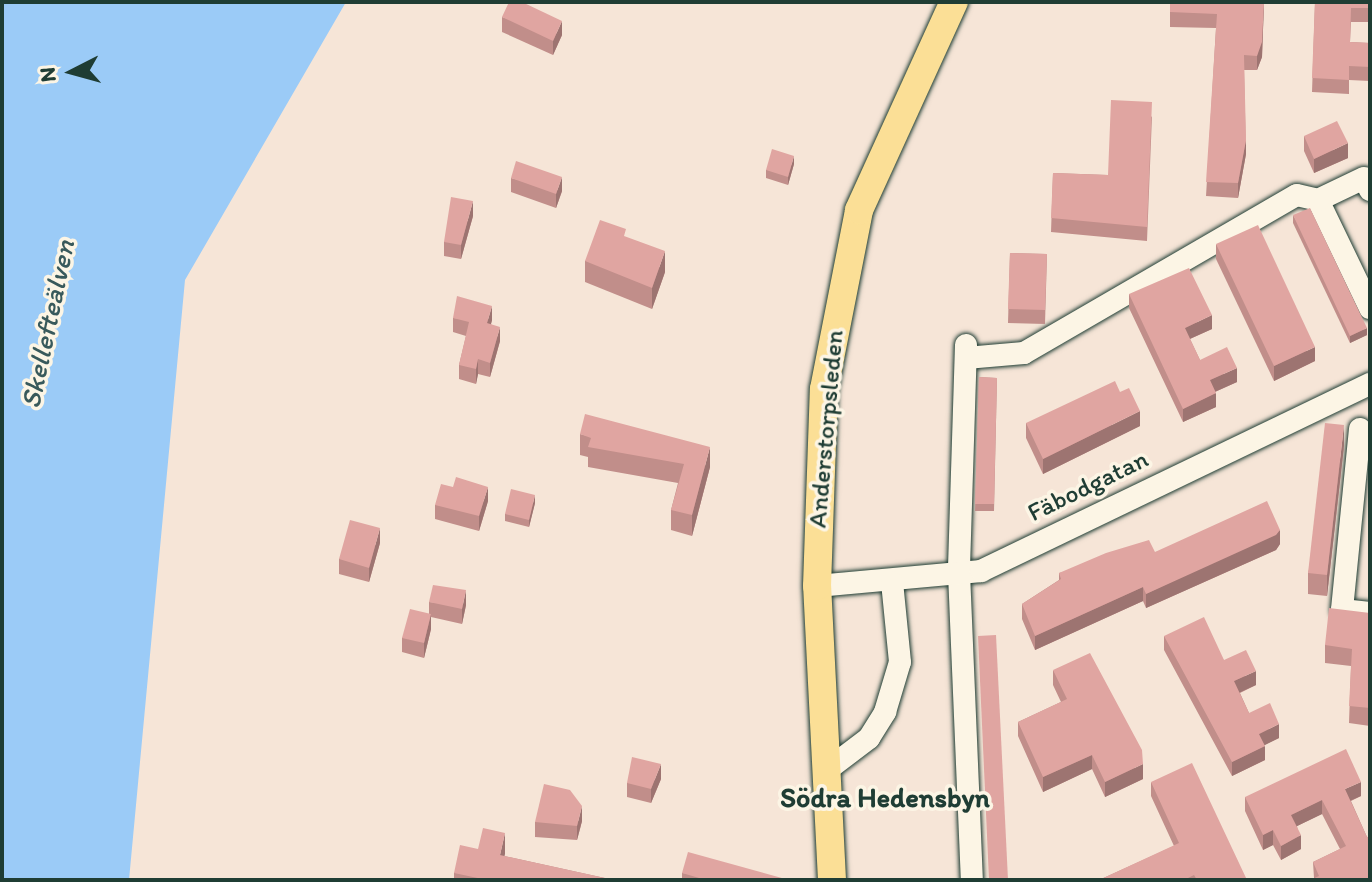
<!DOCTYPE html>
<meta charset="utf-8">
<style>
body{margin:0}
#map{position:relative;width:1372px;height:882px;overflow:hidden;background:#f6e5d7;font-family:Itim,sans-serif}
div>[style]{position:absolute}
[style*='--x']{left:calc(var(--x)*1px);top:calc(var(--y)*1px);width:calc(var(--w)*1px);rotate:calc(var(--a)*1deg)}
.water>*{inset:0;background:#9bcbf7}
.roads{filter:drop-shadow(0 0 2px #1f3d34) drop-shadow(0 0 2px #1f3d34)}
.minor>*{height:22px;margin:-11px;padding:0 11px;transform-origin:11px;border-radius:11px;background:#fcf5e5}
.major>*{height:28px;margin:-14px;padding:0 14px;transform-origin:14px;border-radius:14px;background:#fbdf96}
.wall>*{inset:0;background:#c18e8a}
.shaded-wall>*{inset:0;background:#9d7471}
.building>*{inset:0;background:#e0a5a1}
span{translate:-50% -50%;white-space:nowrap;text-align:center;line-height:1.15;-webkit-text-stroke:7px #fcf5e5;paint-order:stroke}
.street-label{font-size:26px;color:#1f3d34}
.water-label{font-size:28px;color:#38595b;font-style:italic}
.neighbourhood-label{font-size:28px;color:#1f3d34;font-weight:700}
.frame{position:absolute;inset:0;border:4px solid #1f3d34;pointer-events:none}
.north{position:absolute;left:32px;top:32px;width:80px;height:80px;-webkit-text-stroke:6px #fcf5e5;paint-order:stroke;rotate:264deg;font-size:22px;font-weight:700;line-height:32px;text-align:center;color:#1f3d34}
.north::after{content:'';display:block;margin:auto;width:28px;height:36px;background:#1f3d34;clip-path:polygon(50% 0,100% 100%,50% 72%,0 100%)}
</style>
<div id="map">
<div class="water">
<i style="clip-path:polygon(2px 2px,346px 2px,185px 280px,129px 880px,2px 880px)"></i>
</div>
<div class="roads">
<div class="minor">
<i style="--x:1370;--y:190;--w:13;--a:-117"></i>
<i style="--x:1364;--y:178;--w:51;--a:154.4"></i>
<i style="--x:1318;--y:200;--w:120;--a:64.3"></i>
<i style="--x:966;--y:345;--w:228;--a:91.8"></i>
<i style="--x:959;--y:573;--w:307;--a:87.6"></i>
<i style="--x:966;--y:358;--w:58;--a:-4.9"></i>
<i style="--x:1024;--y:353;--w:315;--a:-30.1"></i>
<i style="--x:1297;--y:195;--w:22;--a:13"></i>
<i style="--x:1360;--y:429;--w:182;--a:95.7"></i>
<i style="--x:1342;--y:610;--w:28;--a:6"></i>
<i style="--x:817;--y:586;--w:165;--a:-5.2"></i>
<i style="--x:981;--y:571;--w:432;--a:-25.7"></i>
<i style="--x:827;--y:770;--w:53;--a:-37.3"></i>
<i style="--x:869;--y:738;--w:31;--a:-58"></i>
<i style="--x:885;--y:712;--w:52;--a:-73.3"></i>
<i style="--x:900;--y:662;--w:80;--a:-95.7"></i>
</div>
<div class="major">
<i style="--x:832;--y:880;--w:294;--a:-92.9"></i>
<i style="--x:817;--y:586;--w:197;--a:-88"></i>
<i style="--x:824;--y:389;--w:182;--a:-78.9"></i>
<i style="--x:859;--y:210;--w:229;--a:-65.5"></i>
</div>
</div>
<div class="wall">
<i style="clip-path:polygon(1170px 2px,1264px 2px,1262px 57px,1257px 70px,1244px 70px,1246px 154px,1238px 198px,1206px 196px,1216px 28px,1170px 27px)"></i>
<i style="clip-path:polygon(1315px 2px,1370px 2px,1370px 22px,1351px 22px,1350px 42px,1370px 43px,1370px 81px,1349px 80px,1349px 94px,1312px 92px)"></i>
<i style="clip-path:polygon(502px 17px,562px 35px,553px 55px,502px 32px)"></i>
<i style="clip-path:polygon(1152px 116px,1147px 241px,1051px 232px,1053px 173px,1108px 175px)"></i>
<i style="clip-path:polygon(1304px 136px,1348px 158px,1314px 173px,1304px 151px)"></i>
<i style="clip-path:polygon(794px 164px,788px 185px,766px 178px,766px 170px)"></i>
<i style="clip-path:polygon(511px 178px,562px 191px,556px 208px,511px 192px)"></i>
<i style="clip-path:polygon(1293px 215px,1367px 335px,1350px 343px,1293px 223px)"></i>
<i style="clip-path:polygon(473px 216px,461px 259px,444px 256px,444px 242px)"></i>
<i style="clip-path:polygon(626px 237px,665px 272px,652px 309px,585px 282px,585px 261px)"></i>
<i style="clip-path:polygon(1216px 244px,1315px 361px,1274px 381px,1216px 259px)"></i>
<i style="clip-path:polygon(1010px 253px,1047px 254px,1045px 324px,1008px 323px)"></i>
<i style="clip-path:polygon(1129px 294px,1212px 329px,1190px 339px,1200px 360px,1237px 382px,1215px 392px,1216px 407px,1183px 422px,1129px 308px)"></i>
<i style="clip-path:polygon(453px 318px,492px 320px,491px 324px,500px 341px,490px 377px,478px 374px,476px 384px,459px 379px,459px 365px,466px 336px,453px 332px)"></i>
<i style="clip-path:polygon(979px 377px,997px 378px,994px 511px,975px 511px)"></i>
<i style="clip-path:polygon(1026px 423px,1140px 426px,1043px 474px,1026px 438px)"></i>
<i style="clip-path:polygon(580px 434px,710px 467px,692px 536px,671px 530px,671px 510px,678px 483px,588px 467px,588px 457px,580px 455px)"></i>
<i style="clip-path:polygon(1344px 446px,1327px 596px,1308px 594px,1308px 573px)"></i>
<i style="clip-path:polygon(488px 501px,479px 531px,435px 519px,435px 505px)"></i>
<i style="clip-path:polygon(535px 503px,529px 527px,505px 521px,505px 514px)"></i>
<i style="clip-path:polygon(380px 543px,369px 582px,339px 574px,339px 559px)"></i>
<i style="clip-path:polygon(1280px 544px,1276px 550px,1146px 608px,1143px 601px,1035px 650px,1022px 619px,1022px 604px,1059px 580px,1059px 573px,1155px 552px)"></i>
<i style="clip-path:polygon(429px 602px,466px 605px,462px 624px,431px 617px,431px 629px,424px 658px,402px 652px,402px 638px,429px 614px)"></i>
<i style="clip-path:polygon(1370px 613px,1370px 726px,1349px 723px,1351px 666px,1325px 663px,1325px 645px)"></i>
<i style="clip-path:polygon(1164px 636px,1224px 660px,1256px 685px,1240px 693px,1249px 713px,1279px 738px,1264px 745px,1265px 760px,1232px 776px,1164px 650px)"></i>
<i style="clip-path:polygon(1053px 670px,1143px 779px,1105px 797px,1092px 769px,1043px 792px,1018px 736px,1018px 722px,1061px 702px,1053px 685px)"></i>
<i style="clip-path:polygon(661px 779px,651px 803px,627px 797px,627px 783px)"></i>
<i style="clip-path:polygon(1151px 782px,1247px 880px,1099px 880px,1174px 846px,1151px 796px)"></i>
<i style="clip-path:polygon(1361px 796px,1351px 801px,1367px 837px,1370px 880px,1314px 878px,1313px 862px,1340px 849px,1322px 814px,1297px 826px,1301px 849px,1281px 860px,1273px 845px,1263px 850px,1245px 811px,1245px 797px)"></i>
<i style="clip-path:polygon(582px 821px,577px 840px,535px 837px,535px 822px)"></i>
<i style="clip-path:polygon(478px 849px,504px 856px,614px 880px,454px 880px,454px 873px)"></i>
<i style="clip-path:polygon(682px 873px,789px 880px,682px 880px)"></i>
</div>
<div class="shaded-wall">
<i style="clip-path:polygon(1264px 2px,1262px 57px,1257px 70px,1257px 56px)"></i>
<i style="clip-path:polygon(562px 21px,562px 35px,553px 55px,553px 41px)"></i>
<i style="clip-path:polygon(1246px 140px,1246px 154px,1238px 198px,1238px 183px)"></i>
<i style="clip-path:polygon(1348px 143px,1348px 158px,1314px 173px,1314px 159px)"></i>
<i style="clip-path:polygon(794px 156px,794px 164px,788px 185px,788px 177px)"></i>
<i style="clip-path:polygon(562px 177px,562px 191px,556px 208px,556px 194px)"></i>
<i style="clip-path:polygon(473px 201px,473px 216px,461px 259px,461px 245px)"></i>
<i style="clip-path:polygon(665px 251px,665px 272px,652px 309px,652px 288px)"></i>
<i style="clip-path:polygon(492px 306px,492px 320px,487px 338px,487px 323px)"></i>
<i style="clip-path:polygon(1212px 315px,1212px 329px,1185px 341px,1185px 328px)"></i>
<i style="clip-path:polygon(500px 327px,500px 341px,490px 377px,490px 363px)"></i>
<i style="clip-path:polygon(1367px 328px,1367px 335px,1350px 343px,1350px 336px)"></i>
<i style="clip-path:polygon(1315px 347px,1315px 361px,1274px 381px,1274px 366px)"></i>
<i style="clip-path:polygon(478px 359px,478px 374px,476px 384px,476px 369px)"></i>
<i style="clip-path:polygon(1237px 368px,1237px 382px,1210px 394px,1210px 380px)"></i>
<i style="clip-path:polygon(1216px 393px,1216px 407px,1183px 422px,1183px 409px)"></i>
<i style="clip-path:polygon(1140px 411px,1140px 426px,1043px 474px,1043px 459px)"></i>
<i style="clip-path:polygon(1344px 425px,1344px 446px,1327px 596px,1327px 575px)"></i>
<i style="clip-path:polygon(710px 447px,710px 467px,692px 536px,692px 515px)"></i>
<i style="clip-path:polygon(488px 487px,488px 501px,479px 531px,479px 516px)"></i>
<i style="clip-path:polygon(535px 495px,535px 503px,529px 527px,529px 520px)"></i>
<i style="clip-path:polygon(380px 528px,380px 543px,369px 582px,369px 568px)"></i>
<i style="clip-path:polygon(1280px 530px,1280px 544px,1276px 550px,1146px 608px,1146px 594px)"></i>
<i style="clip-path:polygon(1143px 587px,1143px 601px,1035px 650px,1035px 636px)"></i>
<i style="clip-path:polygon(466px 590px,466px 605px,462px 624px,462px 609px)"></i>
<i style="clip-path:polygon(431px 614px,431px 629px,424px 658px,424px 643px)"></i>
<i style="clip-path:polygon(1256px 671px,1256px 685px,1234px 695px,1234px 681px)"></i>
<i style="clip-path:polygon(1279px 724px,1279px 738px,1259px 748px,1259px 734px)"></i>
<i style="clip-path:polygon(1265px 746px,1265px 760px,1232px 776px,1232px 762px)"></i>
<i style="clip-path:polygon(1092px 755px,1092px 769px,1043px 792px,1043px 777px)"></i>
<i style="clip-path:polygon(661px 764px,661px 779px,651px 803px,651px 789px)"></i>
<i style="clip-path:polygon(1143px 764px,1143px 779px,1105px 797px,1105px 782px)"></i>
<i style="clip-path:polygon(1361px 782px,1361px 796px,1345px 803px,1345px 789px)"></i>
<i style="clip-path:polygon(1322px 800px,1322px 814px,1291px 829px,1291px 815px)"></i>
<i style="clip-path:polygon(582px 806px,582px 821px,577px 840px,577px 826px)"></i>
<i style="clip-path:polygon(1273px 830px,1273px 845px,1263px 850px,1263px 835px)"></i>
<i style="clip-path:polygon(505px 833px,505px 854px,500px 876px,500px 855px)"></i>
<i style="clip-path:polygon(1301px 835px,1301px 849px,1281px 860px,1281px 846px)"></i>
</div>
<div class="building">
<i style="clip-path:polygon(509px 2px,522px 2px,562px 21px,553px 41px,502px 17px)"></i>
<i style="clip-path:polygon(1170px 2px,1264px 2px,1262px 42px,1257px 56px,1244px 55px,1246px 140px,1238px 183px,1206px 182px,1217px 14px,1170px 12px)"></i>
<i style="clip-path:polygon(1315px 2px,1370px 2px,1370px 8px,1351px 8px,1350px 42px,1370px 43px,1370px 67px,1349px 66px,1349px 80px,1312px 78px)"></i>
<i style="clip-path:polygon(1111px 100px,1152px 102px,1147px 227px,1051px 218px,1053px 173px,1108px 175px)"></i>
<i style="clip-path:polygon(1337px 121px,1348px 143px,1314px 159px,1304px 136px)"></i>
<i style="clip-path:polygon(772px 149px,794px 156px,788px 177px,766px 170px)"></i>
<i style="clip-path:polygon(516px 161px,562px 177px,556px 194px,511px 178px)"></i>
<i style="clip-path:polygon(451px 197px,473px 201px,461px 245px,444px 242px)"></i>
<i style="clip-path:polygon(1310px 208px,1367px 328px,1350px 336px,1293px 215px)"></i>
<i style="clip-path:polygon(600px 220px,626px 229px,624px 236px,665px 251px,652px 288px,585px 261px)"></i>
<i style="clip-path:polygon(1258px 225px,1315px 347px,1274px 366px,1216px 244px)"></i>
<i style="clip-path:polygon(1010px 253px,1047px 254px,1045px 310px,1008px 309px)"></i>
<i style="clip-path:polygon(1189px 268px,1212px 315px,1185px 328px,1200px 360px,1227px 347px,1237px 368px,1210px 380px,1216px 393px,1183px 409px,1129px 294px)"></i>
<i style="clip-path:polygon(457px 296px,492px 306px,487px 323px,500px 327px,490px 363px,478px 359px,476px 369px,459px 365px,469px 322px,453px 318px)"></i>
<i style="clip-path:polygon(979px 377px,997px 378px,994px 504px,975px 504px)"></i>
<i style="clip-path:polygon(1115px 381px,1120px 392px,1129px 388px,1140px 411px,1043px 459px,1026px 423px)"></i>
<i style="clip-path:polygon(585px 414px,710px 447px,692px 515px,671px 510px,684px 464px,588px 447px,591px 438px,580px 434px)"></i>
<i style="clip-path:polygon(1325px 423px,1344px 425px,1327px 575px,1308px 573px)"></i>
<i style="clip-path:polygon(456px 477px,488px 487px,479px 516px,435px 505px,441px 484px,453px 487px)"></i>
<i style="clip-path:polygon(511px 489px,535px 495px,529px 520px,505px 514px)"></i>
<i style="clip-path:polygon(1267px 501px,1280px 530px,1276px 535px,1146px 594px,1143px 587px,1035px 636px,1022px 604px,1061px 579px,1059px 573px,1106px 553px,1149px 540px,1155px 552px)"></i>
<i style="clip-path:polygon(350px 520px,380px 528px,369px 568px,339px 559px)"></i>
<i style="clip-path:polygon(433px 585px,466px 590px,462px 609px,429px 602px)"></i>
<i style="clip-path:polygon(1329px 608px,1370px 613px,1370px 708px,1349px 706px,1352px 649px,1325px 645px)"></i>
<i style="clip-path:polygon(410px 609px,431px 614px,424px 643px,402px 638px)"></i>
<i style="clip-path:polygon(1204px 617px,1224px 660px,1246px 650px,1256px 671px,1234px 681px,1249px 713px,1270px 703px,1279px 724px,1259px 734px,1265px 746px,1232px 762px,1164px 636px)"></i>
<i style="clip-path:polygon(996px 635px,1008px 880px,989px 880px,978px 636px)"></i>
<i style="clip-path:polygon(1090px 653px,1142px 750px,1143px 764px,1105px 782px,1092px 755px,1043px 777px,1018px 722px,1067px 699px,1053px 670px)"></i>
<i style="clip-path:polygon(1346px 749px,1361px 782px,1345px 789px,1367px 837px,1370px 836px,1370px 880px,1310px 880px,1319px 876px,1313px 862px,1346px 846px,1322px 800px,1291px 815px,1301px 835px,1281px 846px,1273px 830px,1263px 835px,1245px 797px)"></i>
<i style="clip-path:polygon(632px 757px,661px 764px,651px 789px,627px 783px)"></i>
<i style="clip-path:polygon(1192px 763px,1247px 880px,1197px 880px,1194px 875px,1184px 880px,1099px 880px,1179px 843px,1151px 782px)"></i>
<i style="clip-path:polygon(544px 784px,570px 790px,582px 806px,577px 826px,535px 822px)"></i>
<i style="clip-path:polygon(483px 828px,505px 833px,500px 855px,614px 880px,487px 880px,454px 873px,460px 845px,478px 849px)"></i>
<i style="clip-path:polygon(688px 852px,789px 880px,706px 880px,682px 873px)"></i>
</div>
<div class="street-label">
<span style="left:826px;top:429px;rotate:-85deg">Anderstorpsleden</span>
<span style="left:1088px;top:486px;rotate:-26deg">Fäbodgatan</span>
</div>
<div class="water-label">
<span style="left:47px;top:324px;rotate:-78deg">Skellefteälven</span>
</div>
<div class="neighbourhood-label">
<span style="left:885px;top:797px">Södra Hedensbyn</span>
</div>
<div class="frame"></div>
<div class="north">N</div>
</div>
